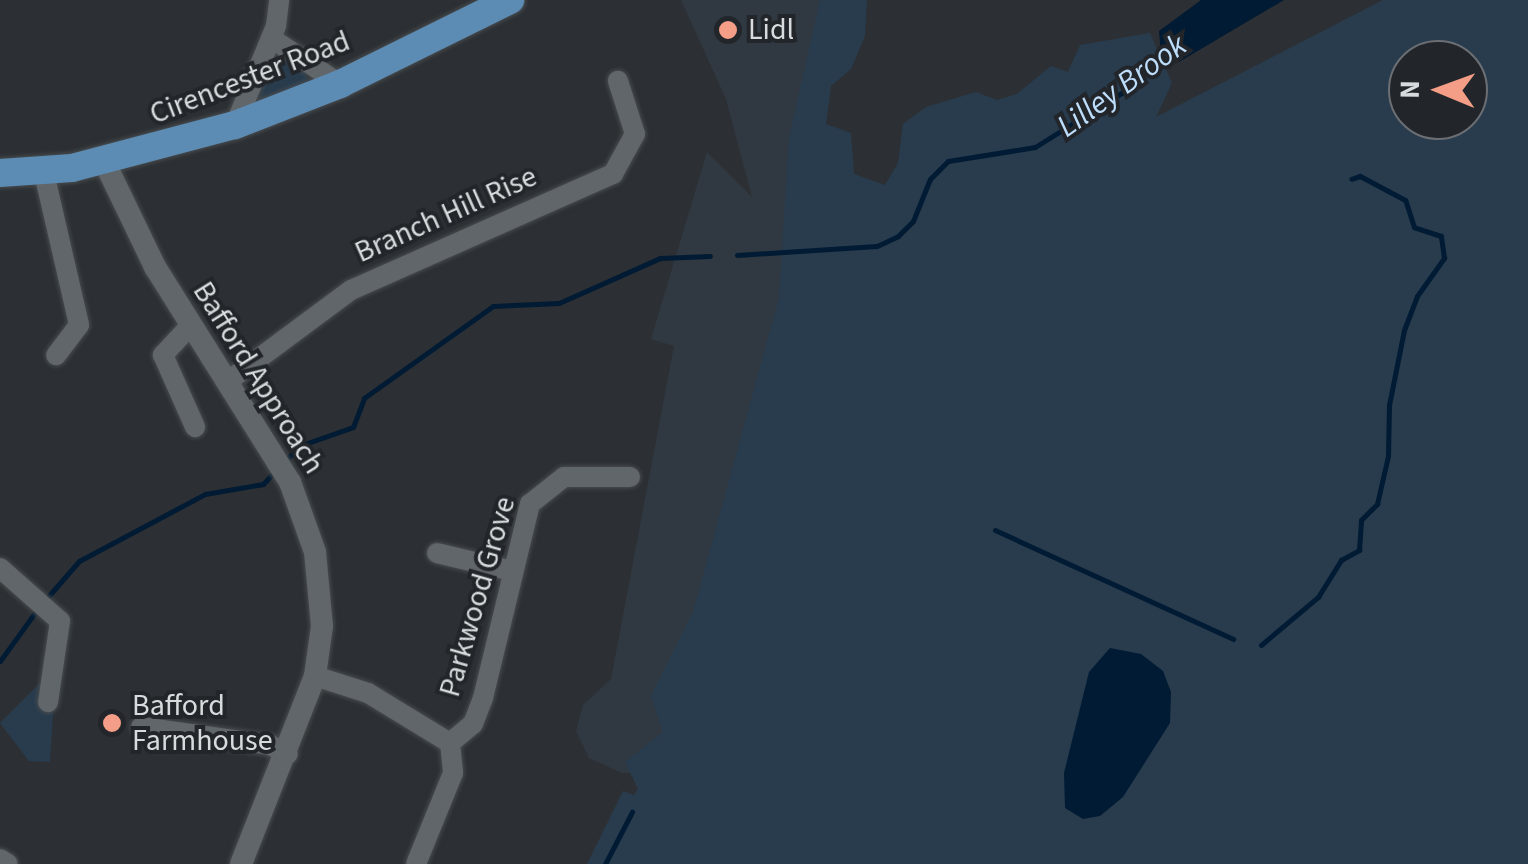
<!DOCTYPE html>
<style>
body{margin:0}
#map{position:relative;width:1528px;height:864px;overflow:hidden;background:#2c3034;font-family:"Source Sans 3",sans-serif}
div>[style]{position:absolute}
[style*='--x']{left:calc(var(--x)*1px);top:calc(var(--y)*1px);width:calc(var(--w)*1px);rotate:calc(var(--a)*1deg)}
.built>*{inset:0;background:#303942}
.green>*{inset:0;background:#283c4e}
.water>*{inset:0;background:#001b33}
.stream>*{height:5px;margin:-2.5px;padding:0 2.5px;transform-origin:2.5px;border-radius:2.5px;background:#001b33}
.roads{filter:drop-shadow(0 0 2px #474b4e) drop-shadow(0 0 2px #474b4e)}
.minor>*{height:20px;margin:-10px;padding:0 10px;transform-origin:10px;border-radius:10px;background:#61666a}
.tertiary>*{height:22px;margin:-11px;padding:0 11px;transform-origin:11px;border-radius:11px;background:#61666a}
.primary>*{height:28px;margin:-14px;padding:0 14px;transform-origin:14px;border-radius:14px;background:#5c8cb4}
.dots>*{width:28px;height:28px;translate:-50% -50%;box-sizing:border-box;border:5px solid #22262a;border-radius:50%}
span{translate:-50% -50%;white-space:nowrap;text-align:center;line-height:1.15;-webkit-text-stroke:8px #22262a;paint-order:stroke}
.poi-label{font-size:30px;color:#d8dbdd}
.left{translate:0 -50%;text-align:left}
.street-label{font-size:30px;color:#d8dbdd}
.water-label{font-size:32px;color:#bdddfb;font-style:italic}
.north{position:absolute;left:1388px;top:40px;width:100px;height:100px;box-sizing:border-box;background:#22262a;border:2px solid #6b6e72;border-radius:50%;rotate:271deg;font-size:28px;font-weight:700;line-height:40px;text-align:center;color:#d8dbdd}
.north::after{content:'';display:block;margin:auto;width:35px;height:45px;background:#f49e87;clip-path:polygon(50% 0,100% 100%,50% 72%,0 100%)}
</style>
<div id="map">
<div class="built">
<i style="clip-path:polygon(681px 0,833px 0,795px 205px,824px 239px,672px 731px,642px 772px,622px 773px,589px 758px,576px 731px,583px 705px,611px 679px,674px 346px,651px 339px,707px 152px,752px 197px,726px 99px)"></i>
</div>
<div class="green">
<i style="clip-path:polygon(evenodd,820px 0,867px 0,865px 36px,851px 69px,831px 86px,826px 124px,851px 133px,854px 174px,885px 185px,898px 163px,903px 124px,926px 107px,976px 92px,997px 100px,1017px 94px,1051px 66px,1068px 72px,1080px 45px,1150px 33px,1172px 83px,1156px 117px,1383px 0,1528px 0,1528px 864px,587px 864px,623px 791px,634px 795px,638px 789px,625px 762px,663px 732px,651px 696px,693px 612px,779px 298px,789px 138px,820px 0,1408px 60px,1468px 60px,1468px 120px,1408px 120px,1408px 60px)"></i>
<i style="clip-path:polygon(281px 57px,307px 72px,307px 85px,261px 104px,255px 100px,266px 64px)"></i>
<i style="clip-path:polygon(56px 667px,50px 762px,29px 761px,0 723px)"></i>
</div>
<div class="water">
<i style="clip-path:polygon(1201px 0,1284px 0,1179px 62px,1161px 56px,1159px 31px)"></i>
<i style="clip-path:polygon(1110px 648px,1141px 654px,1163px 671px,1171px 692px,1170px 723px,1123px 797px,1100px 816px,1083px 819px,1065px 808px,1064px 773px,1089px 672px)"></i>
</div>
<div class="stream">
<i style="--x:737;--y:255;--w:140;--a:-3.7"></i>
<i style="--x:877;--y:246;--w:23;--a:-25"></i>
<i style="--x:898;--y:236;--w:21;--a:-45"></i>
<i style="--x:913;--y:221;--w:45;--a:-68"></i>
<i style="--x:930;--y:179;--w:25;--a:-45"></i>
<i style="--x:948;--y:161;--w:88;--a:-9.1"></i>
<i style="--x:1035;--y:147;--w:104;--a:-32"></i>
<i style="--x:1123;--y:92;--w:55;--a:-43.5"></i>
<i style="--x:286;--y:460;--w:19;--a:-47"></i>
<i style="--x:299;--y:446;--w:57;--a:-19.4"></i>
<i style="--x:353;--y:427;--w:31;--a:-69"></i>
<i style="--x:364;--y:398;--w:158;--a:-35.5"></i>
<i style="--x:493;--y:306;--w:66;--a:-2.6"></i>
<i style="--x:559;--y:303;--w:111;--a:-24"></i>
<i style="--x:660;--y:258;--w:50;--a:-2.3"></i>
<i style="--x:995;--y:530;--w:262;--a:24.6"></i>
<i style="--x:46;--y:599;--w:50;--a:-49"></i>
<i style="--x:79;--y:561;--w:143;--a:-28"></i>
<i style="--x:205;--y:494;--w:59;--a:-9.8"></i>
<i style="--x:263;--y:484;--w:18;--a:-47"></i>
<i style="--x:1261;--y:645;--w:75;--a:-40.1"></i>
<i style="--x:1318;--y:597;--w:44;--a:-58.1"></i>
<i style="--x:1341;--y:560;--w:21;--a:-29"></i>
<i style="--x:1359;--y:550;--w:30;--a:-86"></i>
<i style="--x:1361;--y:520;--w:23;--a:-45"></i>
<i style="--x:1377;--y:504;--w:49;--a:-77.1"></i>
<i style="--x:1388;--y:456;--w:51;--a:-88.9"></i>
<i style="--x:1389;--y:405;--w:76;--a:-78.7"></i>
<i style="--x:1404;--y:330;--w:36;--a:-69"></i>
<i style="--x:1417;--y:296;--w:47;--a:-54.6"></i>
<i style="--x:1444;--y:258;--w:22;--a:-98"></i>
<i style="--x:1441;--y:236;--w:28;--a:-162"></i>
<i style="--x:1414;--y:227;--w:28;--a:-108"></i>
<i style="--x:1405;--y:200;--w:51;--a:-151.9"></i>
<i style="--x:1360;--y:176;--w:9;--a:162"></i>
<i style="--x:0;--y:661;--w:67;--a:-54.2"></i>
<i style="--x:605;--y:864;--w:59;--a:-62.6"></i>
</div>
<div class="roads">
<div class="minor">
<i style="--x:271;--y:38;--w:83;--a:33.7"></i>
<i style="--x:235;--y:125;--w:107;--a:-67.5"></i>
<i style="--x:276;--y:26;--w:26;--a:-83"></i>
<i style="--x:44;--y:173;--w:156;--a:77"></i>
<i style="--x:79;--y:325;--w:38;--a:127"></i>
<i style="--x:190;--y:326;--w:40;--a:133"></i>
<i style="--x:163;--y:355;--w:79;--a:66"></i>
<i style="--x:227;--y:382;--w:154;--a:-36.6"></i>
<i style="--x:351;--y:290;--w:287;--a:-23.9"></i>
<i style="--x:613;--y:174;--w:46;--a:-61.2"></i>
<i style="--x:635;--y:134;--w:56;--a:-107.8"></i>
<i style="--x:437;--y:553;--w:77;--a:13.5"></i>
<i style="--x:0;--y:568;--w:80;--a:41.5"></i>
<i style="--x:60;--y:621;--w:82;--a:98.4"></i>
<i style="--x:315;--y:676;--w:56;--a:17.8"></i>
<i style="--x:368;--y:693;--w:96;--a:31.4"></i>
<i style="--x:450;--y:743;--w:30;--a:84"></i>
<i style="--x:453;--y:773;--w:98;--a:112.1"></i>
<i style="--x:141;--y:727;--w:130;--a:7.9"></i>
<i style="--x:270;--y:745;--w:20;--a:27"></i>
<i style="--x:450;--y:743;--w:30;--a:-40"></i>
<i style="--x:473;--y:724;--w:28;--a:-69"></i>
<i style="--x:483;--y:698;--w:200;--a:-76.4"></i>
<i style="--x:530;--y:504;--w:43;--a:-38.5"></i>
<i style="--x:564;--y:477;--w:66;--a:0"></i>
<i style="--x:0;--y:859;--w:9;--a:32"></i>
</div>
<div class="tertiary">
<i style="--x:104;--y:161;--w:118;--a:64.3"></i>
<i style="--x:155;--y:267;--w:254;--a:57.9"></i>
<i style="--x:290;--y:482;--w:74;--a:70.3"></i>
<i style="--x:315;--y:552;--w:74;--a:84.6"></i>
<i style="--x:322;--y:626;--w:50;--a:98"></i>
<i style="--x:315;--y:676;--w:202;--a:111.5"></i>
</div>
<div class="primary">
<i style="--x:0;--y:173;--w:72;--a:-4"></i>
<i style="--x:72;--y:168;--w:169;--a:-14.8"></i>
<i style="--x:235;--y:125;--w:113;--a:-21.3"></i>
<i style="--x:340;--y:84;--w:190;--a:-26.3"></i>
</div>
</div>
<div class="dots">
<i style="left:728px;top:30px;background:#f49e87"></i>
<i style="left:112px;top:723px;background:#f49e87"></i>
</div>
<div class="poi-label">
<span class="left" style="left:748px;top:30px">Lidl</span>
<span class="left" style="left:132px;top:723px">Bafford<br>Farmhouse</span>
</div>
<div class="street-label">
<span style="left:250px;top:78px;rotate:-21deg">Cirencester Road</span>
<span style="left:446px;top:215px;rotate:-24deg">Branch Hill Rise</span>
<span style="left:258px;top:378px;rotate:58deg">Bafford Approach</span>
<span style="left:478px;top:597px;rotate:-74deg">Parkwood Grove</span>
</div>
<div class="water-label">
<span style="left:1122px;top:86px;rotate:-36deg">Lilley Brook</span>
</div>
<div class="north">N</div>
</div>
